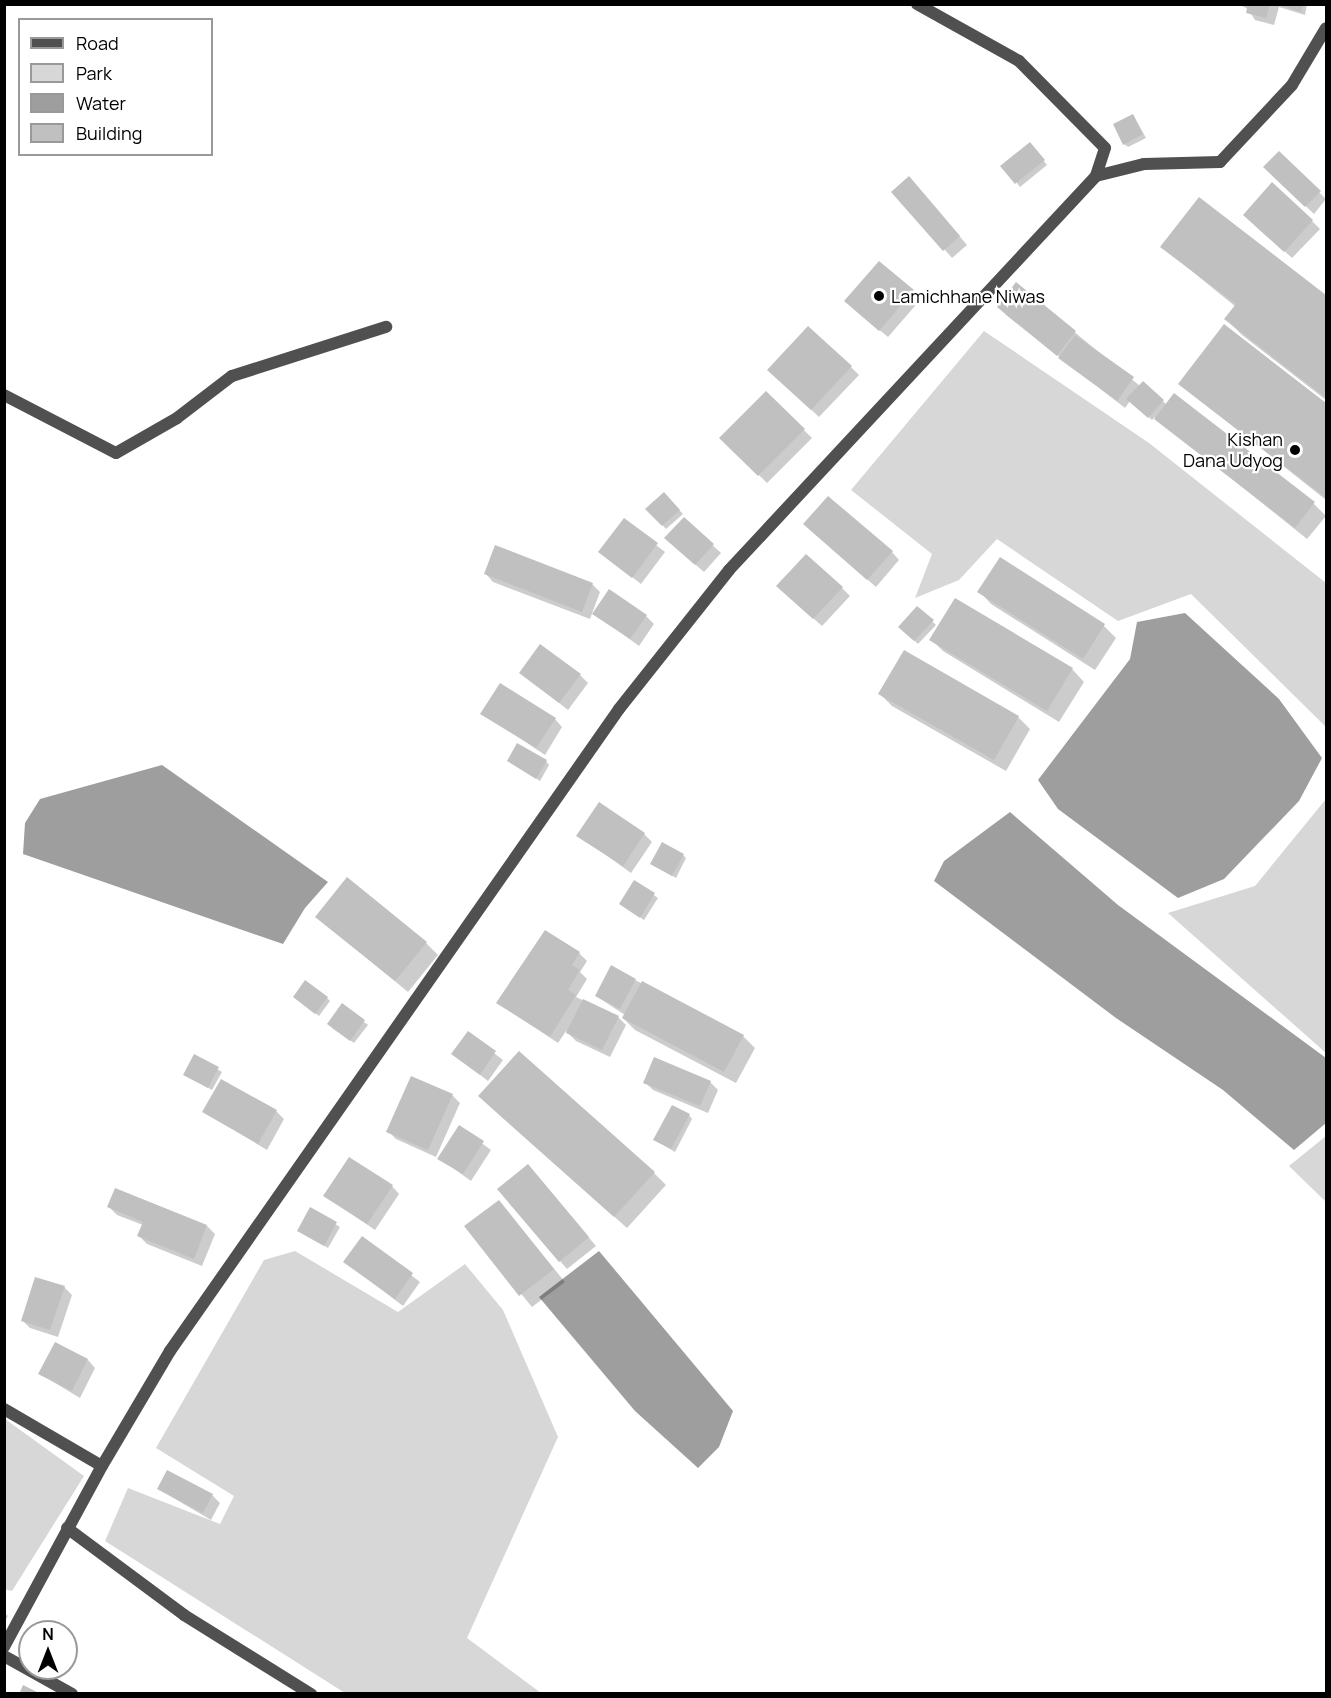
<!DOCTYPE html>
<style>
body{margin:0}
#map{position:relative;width:1331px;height:1698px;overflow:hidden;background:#fff;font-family:Manrope,sans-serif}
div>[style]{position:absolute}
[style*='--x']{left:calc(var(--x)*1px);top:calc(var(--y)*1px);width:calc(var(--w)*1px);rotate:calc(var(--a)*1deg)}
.green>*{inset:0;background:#d7d7d7}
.water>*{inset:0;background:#9e9e9e}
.shadow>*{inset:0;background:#0003}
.building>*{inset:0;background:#c0c0c0}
.street>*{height:12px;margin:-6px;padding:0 6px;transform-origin:6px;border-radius:6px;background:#505050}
.dots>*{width:16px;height:16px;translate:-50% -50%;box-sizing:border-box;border:3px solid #fff;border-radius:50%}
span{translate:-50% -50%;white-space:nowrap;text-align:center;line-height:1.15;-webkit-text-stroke:4.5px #fff;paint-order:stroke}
.poi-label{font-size:18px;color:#000}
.left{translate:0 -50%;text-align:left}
.right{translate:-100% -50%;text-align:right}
.frame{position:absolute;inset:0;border:6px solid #000;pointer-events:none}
.legend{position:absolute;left:18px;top:18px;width:195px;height:138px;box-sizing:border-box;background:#fff;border:2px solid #999;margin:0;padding:8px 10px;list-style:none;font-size:18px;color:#000}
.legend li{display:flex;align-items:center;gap:12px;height:30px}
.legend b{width:30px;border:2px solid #999}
.north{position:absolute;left:18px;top:1620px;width:60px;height:60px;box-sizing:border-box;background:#fff;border:2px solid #999;border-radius:50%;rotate:0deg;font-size:16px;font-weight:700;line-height:24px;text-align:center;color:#000}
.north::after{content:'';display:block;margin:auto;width:21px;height:27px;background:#000;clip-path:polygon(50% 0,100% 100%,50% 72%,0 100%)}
</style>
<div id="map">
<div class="green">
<i style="clip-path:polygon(984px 331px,1149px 443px,1326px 583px,1326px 727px,1191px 594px,1118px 621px,997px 539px,959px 580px,915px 598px,932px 554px,851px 490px)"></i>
<i style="clip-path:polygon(1326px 799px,1326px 1053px,1168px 913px,1255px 886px)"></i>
<i style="clip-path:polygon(1326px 1136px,1326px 1202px,1289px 1166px)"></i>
<i style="clip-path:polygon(295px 1251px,398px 1312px,465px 1264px,503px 1310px,558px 1437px,467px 1638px,541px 1693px,345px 1693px,105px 1541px,128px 1488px,220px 1524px,234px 1496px,156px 1448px,264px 1260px)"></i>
<i style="clip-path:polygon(5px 1419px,84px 1476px,12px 1591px,4px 1589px)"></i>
</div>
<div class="water">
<i style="clip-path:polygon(1185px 613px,1279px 699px,1322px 758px,1299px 801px,1224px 879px,1178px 898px,1058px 809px,1038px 780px,1130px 659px,1137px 622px)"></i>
<i style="clip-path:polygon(162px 765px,328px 882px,305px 908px,283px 944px,23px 854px,25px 823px,40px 799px)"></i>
<i style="clip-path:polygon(1010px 812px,1118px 905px,1326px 1058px,1326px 1123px,1294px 1150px,1223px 1090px,1116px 1018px,934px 881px,944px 861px)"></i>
<i style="clip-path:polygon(599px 1251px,733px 1411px,719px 1447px,698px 1468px,635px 1411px,539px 1297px)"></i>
</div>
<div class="shadow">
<i style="clip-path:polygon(1238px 4px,1307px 4px,1305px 15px,1279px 7px,1274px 25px,1255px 20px,1248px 9px)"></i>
<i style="clip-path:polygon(1133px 115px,1146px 138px,1128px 147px,1124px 144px)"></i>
<i style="clip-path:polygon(1033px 148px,1047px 165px,1020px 187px,1003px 166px)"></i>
<i style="clip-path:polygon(1279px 153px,1326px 199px,1314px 214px,1265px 167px)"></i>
<i style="clip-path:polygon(917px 186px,967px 245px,952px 258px,894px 192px)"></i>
<i style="clip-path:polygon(1199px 199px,1326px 296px,1326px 400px,1242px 335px,1226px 319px,1236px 307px,1162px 247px)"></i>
<i style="clip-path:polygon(1312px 221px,1320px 229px,1292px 258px,1253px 222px)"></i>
<i style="clip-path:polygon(879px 263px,921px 299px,888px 337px,854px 309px)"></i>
<i style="clip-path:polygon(1016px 284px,1140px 386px,1143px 383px,1167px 405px,1175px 395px,1314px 504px,1326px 516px,1307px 539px,1155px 417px,1152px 420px,1130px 401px,1125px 408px,1006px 315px,999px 307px)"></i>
<i style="clip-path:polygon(1224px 326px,1326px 404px,1326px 500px,1180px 384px)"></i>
<i style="clip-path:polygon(851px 367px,859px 375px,819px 417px,777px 378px)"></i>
<i style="clip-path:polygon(766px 393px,812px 438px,767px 483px,721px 438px)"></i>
<i style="clip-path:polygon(664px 494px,683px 514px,666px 529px,648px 509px)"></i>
<i style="clip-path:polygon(684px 519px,721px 553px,704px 572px,674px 546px)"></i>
<i style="clip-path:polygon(624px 520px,665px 552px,641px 584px,600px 552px)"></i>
<i style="clip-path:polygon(813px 532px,892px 552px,899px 560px,876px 587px)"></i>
<i style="clip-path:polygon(1000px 559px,1104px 626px,1116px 638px,1095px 670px,991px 604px,979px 591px)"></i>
<i style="clip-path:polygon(486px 574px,592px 584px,600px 592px,590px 619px,493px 582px)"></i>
<i style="clip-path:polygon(842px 588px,850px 596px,822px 626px,786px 594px)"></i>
<i style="clip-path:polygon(918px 608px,936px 625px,918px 644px,900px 627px)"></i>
<i style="clip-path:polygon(594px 613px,646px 616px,654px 624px,639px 646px)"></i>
<i style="clip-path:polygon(931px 639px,1072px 669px,1084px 682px,1059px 722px,943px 651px)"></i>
<i style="clip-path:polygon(521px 673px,580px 675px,588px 683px,568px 710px)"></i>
<i style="clip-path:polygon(880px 694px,1018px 717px,1030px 729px,1006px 771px,892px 706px)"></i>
<i style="clip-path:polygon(482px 713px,555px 719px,562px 727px,545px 755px)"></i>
<i style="clip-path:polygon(509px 761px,546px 761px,549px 765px,540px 781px)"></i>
<i style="clip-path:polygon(644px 834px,652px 842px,631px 873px,578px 835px)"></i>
<i style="clip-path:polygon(683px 855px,686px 858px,676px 878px,652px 864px)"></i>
<i style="clip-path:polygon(634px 882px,658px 898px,644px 920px,621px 904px)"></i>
<i style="clip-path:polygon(317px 917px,426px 943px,438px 955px,408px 992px)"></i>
<i style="clip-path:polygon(579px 953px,587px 961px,580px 972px,587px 979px,576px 997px,618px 1017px,626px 1025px,610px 1057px,576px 1041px,566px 1031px,558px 1043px,498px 1003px)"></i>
<i style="clip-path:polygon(635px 980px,743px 1036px,755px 1048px,736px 1083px,635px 1030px,623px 1018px,625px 1015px,596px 996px)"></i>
<i style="clip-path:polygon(327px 998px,330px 1001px,319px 1016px,298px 1000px)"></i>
<i style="clip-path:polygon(343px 1006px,368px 1025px,354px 1043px,332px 1028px)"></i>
<i style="clip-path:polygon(468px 1033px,503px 1060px,488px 1081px,453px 1054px)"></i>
<i style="clip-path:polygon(195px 1056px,222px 1072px,212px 1090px,185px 1075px)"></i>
<i style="clip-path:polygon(645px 1082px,710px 1082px,718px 1090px,708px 1113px,653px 1090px)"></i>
<i style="clip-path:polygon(452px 1095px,460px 1103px,436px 1157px,396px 1139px,388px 1131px)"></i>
<i style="clip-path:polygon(492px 1108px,654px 1173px,666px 1185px,627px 1228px)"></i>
<i style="clip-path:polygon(276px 1111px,284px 1119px,267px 1150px,204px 1112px)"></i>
<i style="clip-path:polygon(689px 1115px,692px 1119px,675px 1152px,655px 1140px)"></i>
<i style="clip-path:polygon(460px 1127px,491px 1150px,471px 1181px,439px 1158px)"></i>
<i style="clip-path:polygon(535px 1174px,596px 1246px,567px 1269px,560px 1261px)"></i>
<i style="clip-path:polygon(392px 1186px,399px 1194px,375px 1230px,325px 1196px)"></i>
<i style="clip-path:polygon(116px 1190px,207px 1226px,215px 1234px,202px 1266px,147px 1244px,139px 1236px,143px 1225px,117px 1215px,109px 1207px)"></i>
<i style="clip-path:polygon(499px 1202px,565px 1282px,532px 1307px,466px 1227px)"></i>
<i style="clip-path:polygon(311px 1209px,340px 1227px,328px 1248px,299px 1231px)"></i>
<i style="clip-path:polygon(363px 1238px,420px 1282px,403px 1306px,345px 1262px)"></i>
<i style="clip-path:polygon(64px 1287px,72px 1295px,58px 1337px,30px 1328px,22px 1320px)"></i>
<i style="clip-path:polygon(88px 1360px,95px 1368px,80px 1398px,40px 1374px)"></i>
<i style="clip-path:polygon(158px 1489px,212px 1495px,220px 1503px,211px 1520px)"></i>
<i style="clip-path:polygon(4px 1612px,8px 1616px,4px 1623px)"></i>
</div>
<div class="building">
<i style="clip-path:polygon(1248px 4px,1270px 4px,1266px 18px,1246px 13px)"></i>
<i style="clip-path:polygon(1277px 4px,1303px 4px,1301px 12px)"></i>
<i style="clip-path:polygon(1133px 114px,1143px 134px,1123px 145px,1113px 124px)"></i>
<i style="clip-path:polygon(1030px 142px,1045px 160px,1015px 184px,1000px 166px)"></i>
<i style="clip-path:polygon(1279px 151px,1321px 191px,1305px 207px,1263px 167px)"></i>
<i style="clip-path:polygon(909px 176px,960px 236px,943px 251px,891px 192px)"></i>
<i style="clip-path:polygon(1272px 182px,1313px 220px,1284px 252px,1243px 215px)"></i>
<i style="clip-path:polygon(1199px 197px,1326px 295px,1326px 398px,1224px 319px,1236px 304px,1160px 247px)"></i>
<i style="clip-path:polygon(879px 261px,914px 290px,879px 331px,844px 301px)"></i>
<i style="clip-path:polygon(1016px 282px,1076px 331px,1057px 356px,997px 307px)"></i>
<i style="clip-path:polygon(1224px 324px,1326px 403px,1326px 498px,1178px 384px)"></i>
<i style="clip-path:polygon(808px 326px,852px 366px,811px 410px,767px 370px)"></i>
<i style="clip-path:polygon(1075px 335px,1134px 377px,1117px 401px,1058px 358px)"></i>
<i style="clip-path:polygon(1143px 381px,1164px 400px,1148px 418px,1126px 399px)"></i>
<i style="clip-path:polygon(766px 391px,805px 429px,758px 476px,719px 438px)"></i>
<i style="clip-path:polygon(1174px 393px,1315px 502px,1295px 528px,1154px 419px)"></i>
<i style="clip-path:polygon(664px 492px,680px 510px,662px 526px,645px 509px)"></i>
<i style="clip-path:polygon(828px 496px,893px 551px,867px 580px,803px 524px)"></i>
<i style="clip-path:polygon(684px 517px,714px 544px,695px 565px,664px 538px)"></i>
<i style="clip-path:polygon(624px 518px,658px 543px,632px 578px,598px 552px)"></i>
<i style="clip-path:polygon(495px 545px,593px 583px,582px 612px,484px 574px)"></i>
<i style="clip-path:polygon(806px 554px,843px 587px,813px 619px,776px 586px)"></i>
<i style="clip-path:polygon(1000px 557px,1105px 624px,1083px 659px,977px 592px)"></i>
<i style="clip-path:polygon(609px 589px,647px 615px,630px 639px,592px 614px)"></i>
<i style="clip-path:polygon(955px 598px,1073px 668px,1047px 711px,929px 640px)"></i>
<i style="clip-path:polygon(917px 606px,934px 620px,914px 641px,898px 627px)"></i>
<i style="clip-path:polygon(540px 644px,581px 674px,559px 703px,519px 673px)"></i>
<i style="clip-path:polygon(904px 650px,1019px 716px,994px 760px,878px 694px)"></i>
<i style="clip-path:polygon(500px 683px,556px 718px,536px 748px,480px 714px)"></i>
<i style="clip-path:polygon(517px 743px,547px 760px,536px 779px,507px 761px)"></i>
<i style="clip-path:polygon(599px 802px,645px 833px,623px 866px,576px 836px)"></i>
<i style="clip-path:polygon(662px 842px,684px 854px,672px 876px,650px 864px)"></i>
<i style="clip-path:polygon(347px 877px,427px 942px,395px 981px,315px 917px)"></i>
<i style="clip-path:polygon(634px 880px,655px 893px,640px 918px,619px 904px)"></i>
<i style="clip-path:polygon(545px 930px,580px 952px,572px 965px,580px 970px,568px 990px,576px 995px,550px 1037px,496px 1003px)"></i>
<i style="clip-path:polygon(611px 965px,636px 979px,620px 1009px,595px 996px)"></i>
<i style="clip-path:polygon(305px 980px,328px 997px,315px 1014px,293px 997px)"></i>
<i style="clip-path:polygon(642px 981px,744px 1035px,724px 1072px,622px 1018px)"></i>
<i style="clip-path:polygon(583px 999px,619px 1016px,602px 1050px,566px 1033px)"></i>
<i style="clip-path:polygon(342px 1003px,365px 1020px,350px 1041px,327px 1024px)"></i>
<i style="clip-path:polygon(468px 1031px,496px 1051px,480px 1075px,451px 1054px)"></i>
<i style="clip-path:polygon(519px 1051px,655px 1172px,614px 1217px,478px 1096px)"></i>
<i style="clip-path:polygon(194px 1054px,219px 1067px,208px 1088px,183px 1075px)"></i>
<i style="clip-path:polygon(654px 1057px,711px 1081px,700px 1106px,643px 1083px)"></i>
<i style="clip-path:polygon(411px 1076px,453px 1094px,428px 1150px,386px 1132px)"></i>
<i style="clip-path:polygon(221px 1079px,277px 1110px,258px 1144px,202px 1112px)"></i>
<i style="clip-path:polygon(672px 1105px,690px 1114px,671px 1149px,653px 1140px)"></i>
<i style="clip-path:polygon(459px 1125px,484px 1141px,463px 1174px,437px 1159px)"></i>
<i style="clip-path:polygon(349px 1157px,393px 1185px,367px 1224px,323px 1196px)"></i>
<i style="clip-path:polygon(528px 1164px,589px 1237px,559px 1262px,497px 1189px)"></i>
<i style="clip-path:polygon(115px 1188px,207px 1225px,194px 1259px,137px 1236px,143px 1222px,107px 1207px)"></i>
<i style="clip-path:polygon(499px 1200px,554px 1269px,519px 1296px,464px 1226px)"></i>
<i style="clip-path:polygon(310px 1207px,337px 1222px,324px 1246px,297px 1231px)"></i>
<i style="clip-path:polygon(362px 1236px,413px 1273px,395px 1299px,343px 1262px)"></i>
<i style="clip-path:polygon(35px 1277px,65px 1286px,50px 1330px,21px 1321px)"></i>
<i style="clip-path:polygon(55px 1342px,88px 1359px,72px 1391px,38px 1374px)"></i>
<i style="clip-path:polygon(167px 1470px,213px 1494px,203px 1513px,157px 1489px)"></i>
<i style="clip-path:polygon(23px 1685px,41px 1694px,19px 1694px)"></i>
</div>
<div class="street">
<i style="--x:917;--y:4;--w:117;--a:29.2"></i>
<i style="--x:1019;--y:61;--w:122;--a:45.3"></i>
<i style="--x:1105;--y:148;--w:29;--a:108"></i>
<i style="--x:4;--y:395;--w:126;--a:27.4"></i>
<i style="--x:116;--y:453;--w:70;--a:-29.8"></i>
<i style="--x:177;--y:418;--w:69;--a:-37.4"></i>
<i style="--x:232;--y:376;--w:162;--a:-17.7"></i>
<i style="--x:4;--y:1409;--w:113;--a:30.2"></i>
<i style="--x:67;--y:1528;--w:146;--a:36.6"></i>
<i style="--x:184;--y:1615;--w:150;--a:31.9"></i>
<i style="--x:4;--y:1647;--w:206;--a:-61.6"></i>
<i style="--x:102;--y:1466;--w:134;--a:-59.4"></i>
<i style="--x:170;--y:1351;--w:783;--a:-55.03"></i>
<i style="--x:619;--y:709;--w:177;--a:-51.6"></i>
<i style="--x:729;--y:570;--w:538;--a:-47.03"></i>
<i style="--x:1096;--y:176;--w:49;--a:-14"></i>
<i style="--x:1144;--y:164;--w:76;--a:-1.5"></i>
<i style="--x:1220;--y:162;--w:105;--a:-46.9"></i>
<i style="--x:1292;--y:85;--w:66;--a:-59.2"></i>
<i style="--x:4;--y:1656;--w:78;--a:29.2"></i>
</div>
<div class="dots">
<i style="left:879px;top:296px;background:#000"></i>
<i style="left:1295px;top:450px;background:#000"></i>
</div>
<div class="poi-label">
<span class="left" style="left:891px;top:296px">Lamichhane Niwas</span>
<span class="right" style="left:1283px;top:450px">Kishan<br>Dana Udyog</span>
</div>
<div class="frame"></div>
<ul class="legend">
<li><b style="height:8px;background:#505050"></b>Road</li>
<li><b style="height:16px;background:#d7d7d7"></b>Park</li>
<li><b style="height:16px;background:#9e9e9e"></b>Water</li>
<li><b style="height:16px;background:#c0c0c0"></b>Building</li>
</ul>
<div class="north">N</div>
</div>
